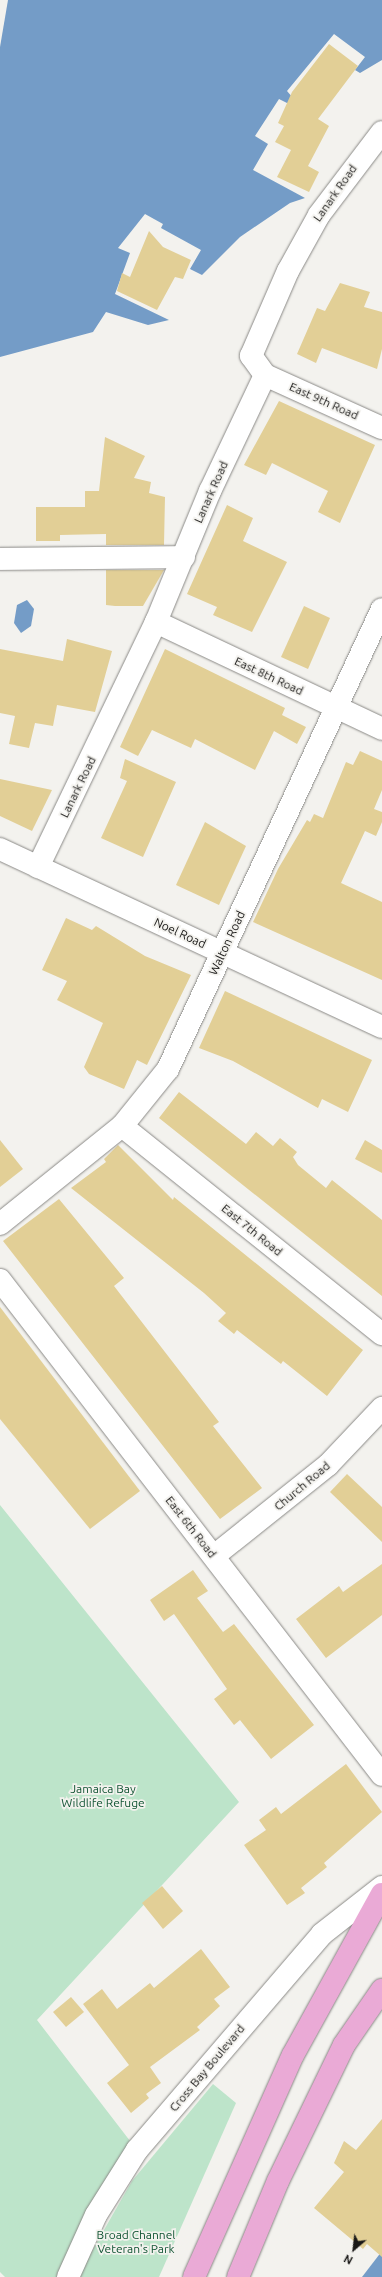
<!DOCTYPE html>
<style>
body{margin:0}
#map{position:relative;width:382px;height:2277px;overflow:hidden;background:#f3f2ee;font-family:Ubuntu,sans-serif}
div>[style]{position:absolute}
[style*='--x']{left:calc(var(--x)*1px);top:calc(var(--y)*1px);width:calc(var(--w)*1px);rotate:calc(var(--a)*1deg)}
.green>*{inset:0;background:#bde4ca}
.water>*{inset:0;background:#749cc7}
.pier>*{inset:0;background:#f3f2ee}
.building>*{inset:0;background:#e2cf96}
.roads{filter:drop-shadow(0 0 1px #8a8986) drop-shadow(0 0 1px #8a8986)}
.minor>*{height:22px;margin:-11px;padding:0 11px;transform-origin:11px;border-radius:11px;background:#fff}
.major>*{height:22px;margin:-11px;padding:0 11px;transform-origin:11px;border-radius:11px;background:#eaaad6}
span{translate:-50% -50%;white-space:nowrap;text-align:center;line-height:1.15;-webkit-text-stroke:3.5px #f3f2ee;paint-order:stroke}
.street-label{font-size:12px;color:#191817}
.park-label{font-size:12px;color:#105433}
.north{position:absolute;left:334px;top:2229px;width:40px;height:40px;-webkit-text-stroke:3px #f3f2ee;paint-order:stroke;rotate:208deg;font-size:11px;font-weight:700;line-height:16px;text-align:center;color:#191817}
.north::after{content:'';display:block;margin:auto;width:14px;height:18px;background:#191817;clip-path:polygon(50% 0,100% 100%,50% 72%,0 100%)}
</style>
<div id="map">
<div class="green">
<i style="clip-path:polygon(0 1505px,239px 1802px,37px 2020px,137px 2150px,68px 2277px,5px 2277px,0 2272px)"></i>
<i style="clip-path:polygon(213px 2084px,236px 2103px,159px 2277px,77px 2277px,132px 2181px)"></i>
</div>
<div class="water">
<i style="clip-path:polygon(0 0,382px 0,382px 60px,360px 73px,355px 70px,365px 57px,334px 34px,287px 91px,293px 98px,289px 104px,279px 99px,255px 136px,268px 144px,253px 170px,305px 198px,290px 203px,240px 237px,202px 275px,190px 269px,201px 250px,161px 228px,163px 224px,145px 214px,118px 248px,130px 253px,115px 294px,169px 320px,148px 325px,106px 312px,93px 332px,0 357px)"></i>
<i style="clip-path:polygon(27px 600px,34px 609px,31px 626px,21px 633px,14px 623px,17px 605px)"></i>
<i style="clip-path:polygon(382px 2251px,382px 2277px,362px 2277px)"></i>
</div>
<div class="pier">
<i style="clip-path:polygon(0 0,8px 0,0 47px)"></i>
</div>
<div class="building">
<i style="clip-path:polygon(329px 44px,358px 66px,318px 119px,329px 126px,308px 166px,319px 172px,309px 192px,277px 177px,291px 150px,275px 142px,284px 126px,278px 123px,292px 92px)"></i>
<i style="clip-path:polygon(149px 231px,163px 247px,191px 260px,183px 279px,175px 277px,157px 310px,117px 291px,122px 273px,130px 277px)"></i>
<i style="clip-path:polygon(340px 283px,370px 292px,364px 307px,382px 312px,382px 349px,377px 369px,322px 348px,316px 363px,297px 354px,317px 308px,325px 311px)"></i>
<i style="clip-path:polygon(279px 401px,375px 445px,340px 523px,318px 512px,328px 491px,272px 463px,266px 475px,244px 465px)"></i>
<i style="clip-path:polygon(105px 437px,145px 456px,134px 478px,151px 482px,149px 493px,165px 497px,164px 545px,106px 545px,106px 534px,60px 535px,60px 541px,36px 541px,36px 507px,85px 507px,85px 491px,99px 491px)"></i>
<i style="clip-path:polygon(227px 505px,253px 518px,243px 541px,287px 562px,252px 632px,213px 615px,217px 607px,187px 594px)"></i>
<i style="clip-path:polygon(106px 570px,164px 570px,143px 606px,115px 606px,106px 605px)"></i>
<i style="clip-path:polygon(304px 606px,330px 618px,308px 669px,281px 657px)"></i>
<i style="clip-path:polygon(67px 639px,112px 651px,95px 712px,57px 705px,53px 726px,35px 723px,29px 748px,9px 744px,15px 716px,0 713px,0 649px,63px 661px)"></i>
<i style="clip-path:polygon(165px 649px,285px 708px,282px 715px,306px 727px,297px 744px,274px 731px,255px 770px,195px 739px,191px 748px,152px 730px,138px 756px,120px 747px)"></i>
<i style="clip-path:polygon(360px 751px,382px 761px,382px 790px,374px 809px,382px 812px,382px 822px,376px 836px,365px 831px,341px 883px,382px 902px,382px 980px,253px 922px,278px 869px,307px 820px,310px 822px,314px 814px,323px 818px,346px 762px,353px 765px)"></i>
<i style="clip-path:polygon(125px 759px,176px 782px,143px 857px,101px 838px,127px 781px,120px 778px)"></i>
<i style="clip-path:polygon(0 779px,52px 790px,32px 831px,0 816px)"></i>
<i style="clip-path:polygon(205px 822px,246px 846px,219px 905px,176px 885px)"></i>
<i style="clip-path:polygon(66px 918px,92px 930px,96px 926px,145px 956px,191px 975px,147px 1065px,137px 1060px,124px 1089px,89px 1074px,84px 1067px,103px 1023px,57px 1000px,67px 981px,42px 970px)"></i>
<i style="clip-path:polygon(225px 991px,372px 1060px,348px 1112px,322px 1099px,318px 1108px,233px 1061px,199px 1048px)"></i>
<i style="clip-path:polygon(179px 1092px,246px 1144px,256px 1132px,273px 1146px,280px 1138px,297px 1152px,293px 1157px,298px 1165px,326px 1188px,332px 1180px,382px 1220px,382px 1296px,159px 1118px)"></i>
<i style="clip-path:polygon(0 1140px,23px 1169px,0 1187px)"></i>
<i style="clip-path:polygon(365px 1140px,382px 1150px,382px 1173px,355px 1159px)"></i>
<i style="clip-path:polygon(118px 1145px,173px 1200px,174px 1197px,363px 1350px,327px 1396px,283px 1361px,281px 1364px,237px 1330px,234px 1334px,218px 1321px,226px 1313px,204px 1293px,71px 1188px,106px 1162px,104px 1159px)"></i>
<i style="clip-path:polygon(59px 1199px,124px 1278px,114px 1286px,219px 1422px,213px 1426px,262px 1488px,220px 1519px,3px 1241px)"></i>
<i style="clip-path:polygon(0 1307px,140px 1491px,90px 1529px,0 1419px)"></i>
<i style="clip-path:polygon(347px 1474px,382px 1507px,382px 1542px,330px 1492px)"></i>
<i style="clip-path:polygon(382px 1564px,382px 1615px,326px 1658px,296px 1619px,339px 1586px,343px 1592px)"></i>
<i style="clip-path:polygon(193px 1570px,208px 1591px,197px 1598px,223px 1632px,234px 1624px,314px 1725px,271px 1759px,240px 1720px,234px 1725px,214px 1699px,227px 1689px,174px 1614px,164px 1621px,150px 1600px)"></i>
<i style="clip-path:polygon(346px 1764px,382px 1812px,324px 1863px,327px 1867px,301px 1888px,305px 1893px,287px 1905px,244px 1845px,266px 1830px,259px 1820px,276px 1807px,281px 1814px)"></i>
<i style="clip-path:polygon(162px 1886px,183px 1911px,163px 1929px,142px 1903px)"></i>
<i style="clip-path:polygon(201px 1949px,230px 1987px,214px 1999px,220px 2006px,197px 2027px,200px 2030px,150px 2067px,161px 2083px,146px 2094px,149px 2098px,131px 2113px,107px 2083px,129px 2065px,83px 2004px,102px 1989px,117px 2009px,150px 1983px,154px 1988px)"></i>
<i style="clip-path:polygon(71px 1997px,84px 2012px,66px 2027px,53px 2012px)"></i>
<i style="clip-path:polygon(382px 2119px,382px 2257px,367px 2244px,363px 2249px,314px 2208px,344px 2172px,334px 2163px,344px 2141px,356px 2150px)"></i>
</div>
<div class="roads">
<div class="minor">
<i style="--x:265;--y:375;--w:24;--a:-126"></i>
<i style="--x:251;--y:356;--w:93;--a:-66.5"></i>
<i style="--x:288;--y:271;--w:64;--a:-61"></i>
<i style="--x:319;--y:215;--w:104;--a:-52.8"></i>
<i style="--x:265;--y:375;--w:128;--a:24.4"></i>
<i style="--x:0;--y:559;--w:184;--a:-0.6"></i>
<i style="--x:156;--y:622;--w:250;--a:25.3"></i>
<i style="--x:0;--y:849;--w:421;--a:25"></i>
<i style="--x:38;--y:867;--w:272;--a:-64.3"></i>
<i style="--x:156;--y:622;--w:142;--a:-67.6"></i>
<i style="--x:210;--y:491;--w:128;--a:-64.6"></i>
<i style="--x:122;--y:1126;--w:333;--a:38.7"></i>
<i style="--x:0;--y:1224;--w:156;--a:-38.8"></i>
<i style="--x:122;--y:1126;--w:73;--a:-51.1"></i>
<i style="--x:168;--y:1069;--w:507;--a:-65.05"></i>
<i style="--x:0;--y:1280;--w:625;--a:52.34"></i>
<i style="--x:214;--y:1556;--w:146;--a:-38.6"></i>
<i style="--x:328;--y:1465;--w:79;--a:-46.5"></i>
<i style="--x:68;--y:2277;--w:68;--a:-65.7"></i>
<i style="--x:96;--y:2215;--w:77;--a:-57.8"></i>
<i style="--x:137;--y:2150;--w:284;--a:-49.4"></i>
<i style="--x:322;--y:1934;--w:76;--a:-38.1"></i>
</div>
<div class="major">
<i style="--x:194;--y:2277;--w:243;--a:-66"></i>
<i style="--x:293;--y:2055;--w:184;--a:-61.1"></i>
<i style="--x:238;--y:2277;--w:104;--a:-67.4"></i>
<i style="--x:278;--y:2181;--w:151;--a:-64.1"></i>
<i style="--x:344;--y:2045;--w:67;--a:-55.4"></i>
</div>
</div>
<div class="street-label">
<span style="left:335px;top:193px;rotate:-55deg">Lanark Road</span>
<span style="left:324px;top:401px;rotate:24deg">East 9th Road</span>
<span style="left:211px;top:492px;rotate:-66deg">Lanark Road</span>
<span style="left:269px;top:676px;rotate:25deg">East 8th Road</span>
<span style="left:78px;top:787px;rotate:-64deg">Lanark Road</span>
<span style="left:180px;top:933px;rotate:25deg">Noel Road</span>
<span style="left:227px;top:943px;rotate:-65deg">Walton Road</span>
<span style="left:252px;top:1230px;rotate:39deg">East 7th Road</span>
<span style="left:302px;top:1486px;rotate:-40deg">Church Road</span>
<span style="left:191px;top:1527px;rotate:52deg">East 6th Road</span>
<span style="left:207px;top:2068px;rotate:-50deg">Cross Bay Boulevard</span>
</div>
<div class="park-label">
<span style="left:103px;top:1796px">Jamaica Bay<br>Wildlife Refuge</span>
<span style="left:136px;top:2242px">Broad Channel<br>Veteran's Park</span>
</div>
<div class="north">N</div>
</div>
